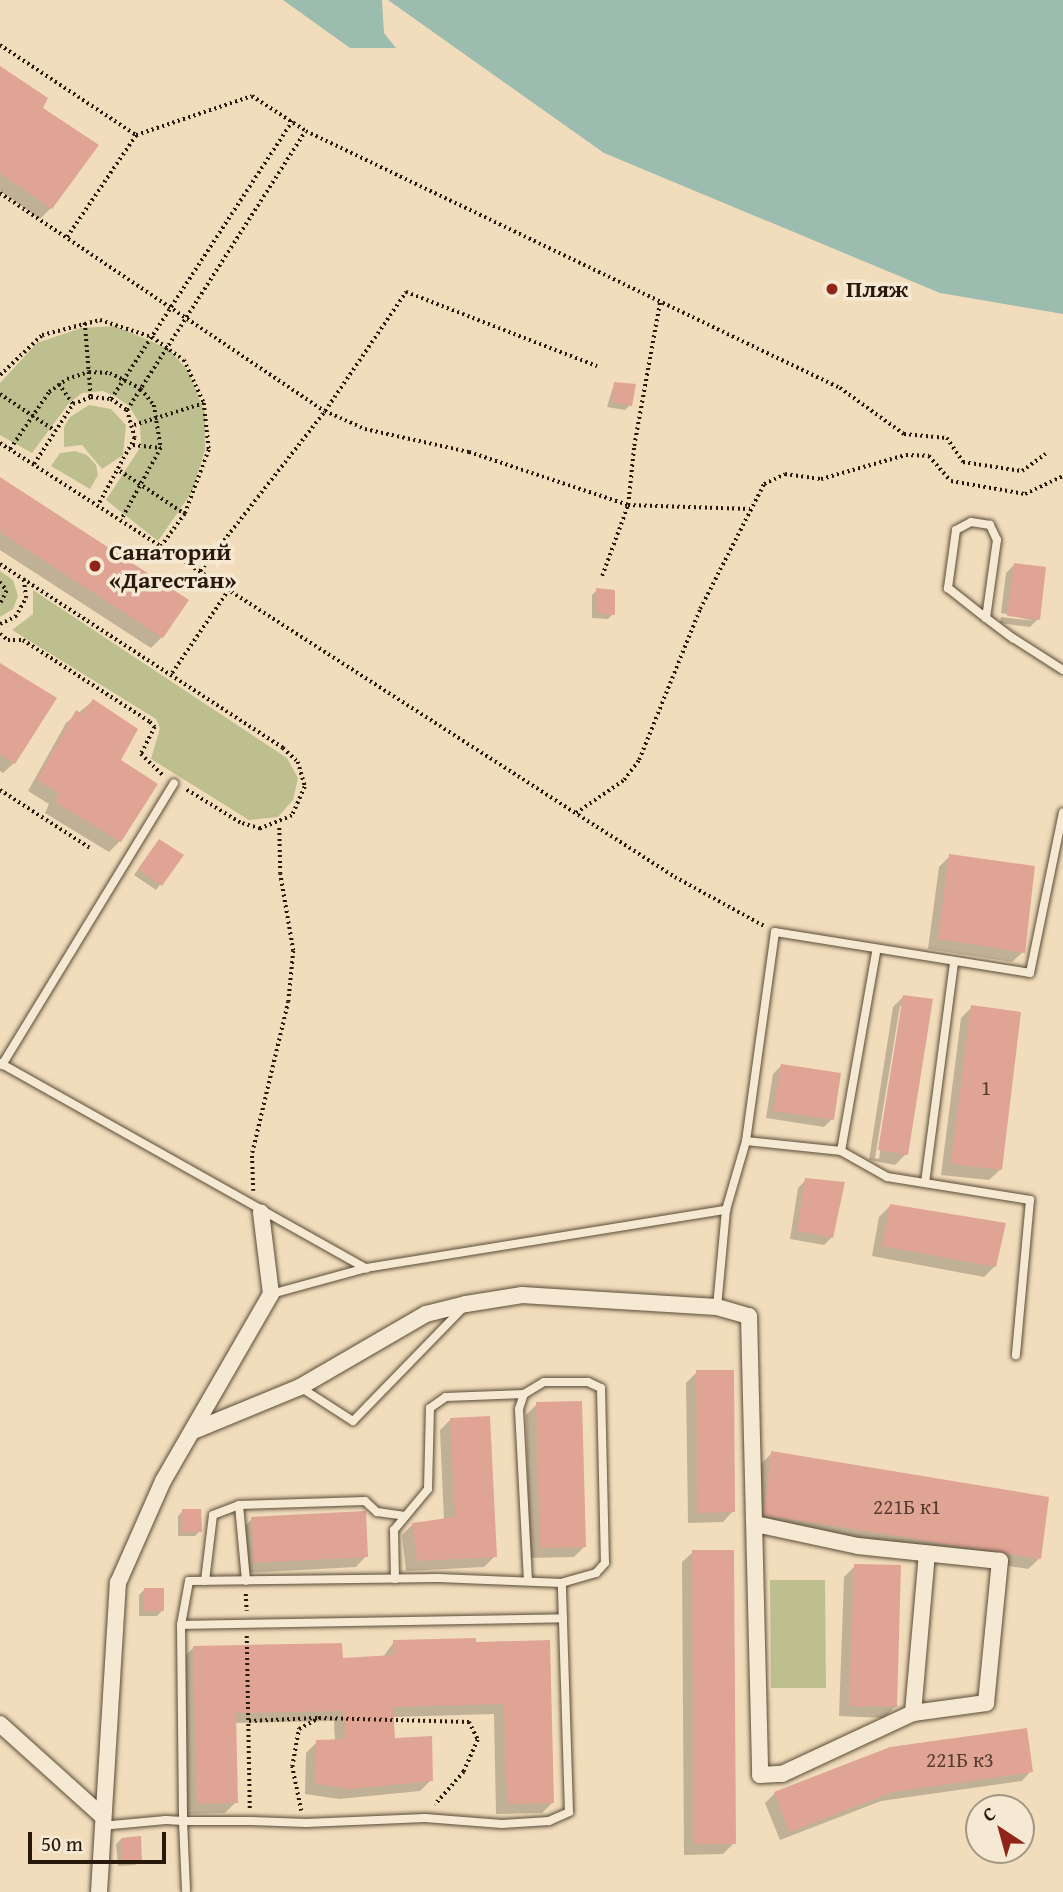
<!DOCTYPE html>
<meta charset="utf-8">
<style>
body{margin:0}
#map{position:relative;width:1063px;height:1892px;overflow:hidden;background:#f1ddbb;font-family:"Gentium Book Plus",serif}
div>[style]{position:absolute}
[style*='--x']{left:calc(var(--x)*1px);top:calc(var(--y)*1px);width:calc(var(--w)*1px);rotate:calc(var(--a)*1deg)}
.green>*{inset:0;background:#bdc08e}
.water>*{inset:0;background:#9bbcaf}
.shadow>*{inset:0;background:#0003}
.building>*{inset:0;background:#e0a495}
.path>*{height:3.5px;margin-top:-1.75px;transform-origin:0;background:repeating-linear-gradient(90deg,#271a0c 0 2px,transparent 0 5.5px)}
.roads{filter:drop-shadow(0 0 2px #5a4b38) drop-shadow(0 0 2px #5a4b38)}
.service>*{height:8px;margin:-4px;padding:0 4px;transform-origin:4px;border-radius:4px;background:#f6e9d3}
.minor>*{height:16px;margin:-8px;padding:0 8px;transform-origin:8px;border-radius:8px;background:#f6e9d3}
.dots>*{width:19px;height:19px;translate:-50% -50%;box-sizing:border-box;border:4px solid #f6e9d3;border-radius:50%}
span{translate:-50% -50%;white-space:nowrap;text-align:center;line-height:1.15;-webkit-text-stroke:7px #f6e9d3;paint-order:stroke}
.number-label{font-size:21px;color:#553c2e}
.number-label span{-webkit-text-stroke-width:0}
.poi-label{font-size:24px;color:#271a0c;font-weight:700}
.left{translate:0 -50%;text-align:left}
.north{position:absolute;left:965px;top:1794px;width:70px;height:70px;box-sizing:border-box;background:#f6e9d3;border:2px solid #a39683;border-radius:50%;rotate:324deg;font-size:19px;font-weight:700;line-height:28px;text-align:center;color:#271a0c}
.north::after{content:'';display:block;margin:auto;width:24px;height:32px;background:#8f2418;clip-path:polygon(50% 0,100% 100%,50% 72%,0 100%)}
.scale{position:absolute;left:28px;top:1832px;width:138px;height:32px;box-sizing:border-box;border:4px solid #271a0c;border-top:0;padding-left:9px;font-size:21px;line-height:24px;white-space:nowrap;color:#271a0c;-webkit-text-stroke:5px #f6e9d3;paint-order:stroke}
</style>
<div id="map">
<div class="green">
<i style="clip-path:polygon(115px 326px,169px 349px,188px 371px,205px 413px,205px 450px,192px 492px,158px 541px,106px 500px,141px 446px,140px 424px,129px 406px,116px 397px,103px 391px,82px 393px,69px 403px,32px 453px,0 435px,0 383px,37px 343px,81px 328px)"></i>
<i style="clip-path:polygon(89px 405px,111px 409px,126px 425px,123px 455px,102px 469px,82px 445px,64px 447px,64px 427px,70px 417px)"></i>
<i style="clip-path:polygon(75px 451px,87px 455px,96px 465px,98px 475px,90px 489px,51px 466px,60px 453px)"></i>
<i style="clip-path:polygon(0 571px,13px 580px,18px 596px,13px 609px,0 617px)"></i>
<i style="clip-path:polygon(33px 590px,287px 758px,298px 778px,293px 800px,278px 817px,249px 820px,151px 759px,160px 728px,156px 719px,12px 630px,33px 614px)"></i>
<i style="clip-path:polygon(770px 1580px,825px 1580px,826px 1688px,771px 1688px)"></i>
</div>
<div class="water">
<i style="clip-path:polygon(283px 0,382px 0,384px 33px,396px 48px,350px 48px)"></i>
<i style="clip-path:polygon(388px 0,1063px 0,1063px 314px,940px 293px,604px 153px)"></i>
</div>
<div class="shadow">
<i style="clip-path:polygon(0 68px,41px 109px,51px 208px,40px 219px,0 191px)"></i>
<i style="clip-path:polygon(614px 384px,630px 405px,625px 410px,607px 407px)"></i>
<i style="clip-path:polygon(0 479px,162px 637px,151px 648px,0 550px)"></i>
<i style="clip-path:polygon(1014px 565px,1038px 619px,1030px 627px,1000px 623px,1001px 617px,1034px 621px,1001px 613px,1006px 573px)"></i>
<i style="clip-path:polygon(597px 590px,613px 614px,608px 619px,592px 618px,592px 595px)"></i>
<i style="clip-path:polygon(0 665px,14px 763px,3px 773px,0 771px)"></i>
<i style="clip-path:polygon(93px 701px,119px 760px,120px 841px,109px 852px,45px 813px,49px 804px,28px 791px,66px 723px)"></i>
<i style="clip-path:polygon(155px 846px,182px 855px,156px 890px,134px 875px)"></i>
<i style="clip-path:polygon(950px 856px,1023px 952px,1012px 962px,928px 949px,939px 867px)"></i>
<i style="clip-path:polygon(evenodd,904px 996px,906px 1154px,895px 1165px,869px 1160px,893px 1007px,904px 996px,900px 1006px,903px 1006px,879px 1159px,875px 1158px,900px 1006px)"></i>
<i style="clip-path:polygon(972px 1007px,1000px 1170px,989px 1180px,941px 1175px,961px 1018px)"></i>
<i style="clip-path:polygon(781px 1066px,832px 1119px,824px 1127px,766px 1118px,773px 1074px)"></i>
<i style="clip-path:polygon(806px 1180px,832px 1237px,824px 1245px,790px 1239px,798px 1188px)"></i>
<i style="clip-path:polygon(890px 1206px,995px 1266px,984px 1277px,872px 1256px,879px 1217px)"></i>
<i style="clip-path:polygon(697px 1372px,733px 1511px,723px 1522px,688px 1523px,686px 1383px)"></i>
<i style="clip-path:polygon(537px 1404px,585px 1546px,574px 1557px,530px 1558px,526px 1415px)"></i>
<i style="clip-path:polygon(451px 1419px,495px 1556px,484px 1567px,406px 1571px,402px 1535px,413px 1524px,444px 1521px,440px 1430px)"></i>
<i style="clip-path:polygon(772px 1453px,1039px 1559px,1028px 1569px,754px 1525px,761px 1464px)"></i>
<i style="clip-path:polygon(183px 1511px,200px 1531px,195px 1536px,178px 1536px,178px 1516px)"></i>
<i style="clip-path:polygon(252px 1519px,366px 1556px,356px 1567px,243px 1573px,241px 1530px)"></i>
<i style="clip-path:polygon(693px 1552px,734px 1843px,723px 1854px,684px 1855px,682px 1562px)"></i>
<i style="clip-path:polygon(855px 1566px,895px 1707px,884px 1718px,839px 1716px,844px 1577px)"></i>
<i style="clip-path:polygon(144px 1590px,163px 1610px,157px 1616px,139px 1616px,139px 1595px)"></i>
<i style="clip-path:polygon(394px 1642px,548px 1642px,553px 1802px,542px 1813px,496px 1814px,494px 1714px,392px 1717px,393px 1740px,431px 1780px,420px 1791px,339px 1799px,305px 1794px,306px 1753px,317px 1742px,335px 1741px,334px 1721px,234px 1723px,236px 1802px,225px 1813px,187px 1814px,183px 1658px,194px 1647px,341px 1659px,383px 1657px)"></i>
<i style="clip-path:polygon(1031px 1771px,1022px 1781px,881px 1801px,780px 1840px,765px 1803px,775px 1793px)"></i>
<i style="clip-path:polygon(121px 1839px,140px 1860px,135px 1865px,118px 1866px,116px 1844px)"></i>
</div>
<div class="building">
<i style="clip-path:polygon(0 66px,48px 98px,43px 108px,99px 145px,52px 209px,0 173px)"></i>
<i style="clip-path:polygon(614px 382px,636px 384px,632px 406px,612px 402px)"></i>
<i style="clip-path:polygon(0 477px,189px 600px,163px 638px,0 532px)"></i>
<i style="clip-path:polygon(1014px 563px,1046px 567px,1040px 620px,1007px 616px)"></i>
<i style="clip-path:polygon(596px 588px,615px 590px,615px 615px,597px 613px)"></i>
<i style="clip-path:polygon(0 663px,57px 698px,15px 764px,0 754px)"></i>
<i style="clip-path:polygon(93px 699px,138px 729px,121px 760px,158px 784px,121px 842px,55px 802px,59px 793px,37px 780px,76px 710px,82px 714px)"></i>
<i style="clip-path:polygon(159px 839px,184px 855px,162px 886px,138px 869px)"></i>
<i style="clip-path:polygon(949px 854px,1035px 866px,1025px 953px,938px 939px)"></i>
<i style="clip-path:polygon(903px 995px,933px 999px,908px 1155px,878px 1150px)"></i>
<i style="clip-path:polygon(971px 1005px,1021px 1012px,1002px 1170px,951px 1164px)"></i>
<i style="clip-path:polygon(781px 1064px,841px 1073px,834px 1120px,773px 1111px)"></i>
<i style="clip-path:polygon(805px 1178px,845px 1182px,833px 1238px,797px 1231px)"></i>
<i style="clip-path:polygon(890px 1204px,1006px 1223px,996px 1267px,882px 1246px)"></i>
<i style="clip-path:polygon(696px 1370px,734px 1370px,735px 1512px,698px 1513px)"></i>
<i style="clip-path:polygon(582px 1401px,586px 1547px,540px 1548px,536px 1402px)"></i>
<i style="clip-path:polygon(490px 1416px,497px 1557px,417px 1561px,412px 1523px,455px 1517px,450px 1418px)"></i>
<i style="clip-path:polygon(771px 1451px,1049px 1497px,1041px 1559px,764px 1515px)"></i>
<i style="clip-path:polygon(182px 1509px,201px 1509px,202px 1532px,182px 1532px)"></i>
<i style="clip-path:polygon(366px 1511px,368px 1557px,254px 1563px,251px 1517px)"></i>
<i style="clip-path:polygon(692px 1550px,734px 1550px,736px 1844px,694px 1844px)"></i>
<i style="clip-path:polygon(854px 1564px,901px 1565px,897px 1707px,849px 1706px)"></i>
<i style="clip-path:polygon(144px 1588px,164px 1588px,164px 1611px,144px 1611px)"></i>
<i style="clip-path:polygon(476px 1638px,476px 1642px,550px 1640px,554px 1803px,507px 1804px,504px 1704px,393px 1707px,395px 1738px,432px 1736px,433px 1781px,351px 1789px,315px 1784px,316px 1740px,345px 1739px,344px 1711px,236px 1713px,238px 1803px,197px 1804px,193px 1646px,342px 1643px,343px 1658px,393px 1655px,393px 1640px)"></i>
<i style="clip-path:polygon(1027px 1728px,1033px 1772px,893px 1792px,789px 1832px,774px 1792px,890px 1747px)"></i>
<i style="clip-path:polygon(141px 1836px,142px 1861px,122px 1862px,121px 1838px)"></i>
</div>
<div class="path">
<i style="--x:0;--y:45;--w:163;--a:33.5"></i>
<i style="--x:0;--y:193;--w:391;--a:33.9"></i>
<i style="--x:325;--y:411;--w:44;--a:24.2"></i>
<i style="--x:365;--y:429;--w:107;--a:12.5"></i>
<i style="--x:469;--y:452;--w:168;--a:18.4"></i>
<i style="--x:628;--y:505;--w:122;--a:1.9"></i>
<i style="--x:67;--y:237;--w:123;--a:-55.9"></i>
<i style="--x:136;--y:135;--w:122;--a:-18.6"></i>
<i style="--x:252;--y:96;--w:64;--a:32.9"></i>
<i style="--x:306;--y:131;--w:593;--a:25.7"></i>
<i style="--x:840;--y:388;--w:79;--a:35.7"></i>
<i style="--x:904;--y:434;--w:43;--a:5.3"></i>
<i style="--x:947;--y:438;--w:29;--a:56"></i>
<i style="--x:963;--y:462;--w:60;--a:8.7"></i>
<i style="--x:1022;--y:471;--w:29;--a:-36"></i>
<i style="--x:85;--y:323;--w:74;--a:85.4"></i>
<i style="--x:0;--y:375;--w:58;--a:-43.6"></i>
<i style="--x:42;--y:335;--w:60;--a:-14.5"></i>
<i style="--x:100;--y:320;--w:55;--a:18.1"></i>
<i style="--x:152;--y:337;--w:39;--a:36"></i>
<i style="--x:184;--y:360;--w:47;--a:65.1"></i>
<i style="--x:204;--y:403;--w:47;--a:83.9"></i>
<i style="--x:209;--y:450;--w:68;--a:110.6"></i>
<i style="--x:185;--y:514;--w:41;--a:126"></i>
<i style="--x:59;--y:384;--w:24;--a:55"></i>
<i style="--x:0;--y:394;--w:65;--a:33.7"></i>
<i style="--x:111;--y:399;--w:332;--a:-56.9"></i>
<i style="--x:127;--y:410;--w:330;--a:-57.4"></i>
<i style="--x:134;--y:425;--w:73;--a:-17.4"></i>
<i style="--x:0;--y:443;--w:802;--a:32.74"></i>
<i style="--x:675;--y:877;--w:102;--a:28.8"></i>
<i style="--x:133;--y:445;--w:28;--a:6"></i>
<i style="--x:10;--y:449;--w:69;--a:-55.6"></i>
<i style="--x:49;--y:392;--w:22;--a:-36"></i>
<i style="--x:67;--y:379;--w:23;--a:-18"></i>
<i style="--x:89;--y:372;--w:21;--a:3"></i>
<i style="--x:110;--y:373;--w:35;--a:27"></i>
<i style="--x:141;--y:389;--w:21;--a:51"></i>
<i style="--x:154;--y:405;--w:44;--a:80.8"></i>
<i style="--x:161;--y:448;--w:81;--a:118.8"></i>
<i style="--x:34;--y:464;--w:72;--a:-57"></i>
<i style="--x:73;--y:404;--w:19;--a:-21"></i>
<i style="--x:91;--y:397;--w:20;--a:6"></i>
<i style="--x:111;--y:399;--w:19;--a:35"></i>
<i style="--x:127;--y:410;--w:29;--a:74"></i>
<i style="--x:135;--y:438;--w:75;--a:118.6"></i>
<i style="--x:120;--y:471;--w:78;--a:33.5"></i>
<i style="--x:0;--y:564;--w:338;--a:33"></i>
<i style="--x:283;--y:748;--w:21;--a:43"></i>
<i style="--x:298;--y:762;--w:26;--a:74"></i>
<i style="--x:305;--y:787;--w:32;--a:114"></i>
<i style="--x:292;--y:816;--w:35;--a:158"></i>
<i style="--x:260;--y:829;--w:21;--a:-163"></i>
<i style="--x:240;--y:823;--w:65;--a:-148.3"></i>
<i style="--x:200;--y:571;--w:203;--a:-52"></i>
<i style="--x:325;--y:411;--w:144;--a:-55.8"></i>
<i style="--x:406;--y:292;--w:205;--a:21.2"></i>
<i style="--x:602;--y:576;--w:76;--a:-69.9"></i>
<i style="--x:628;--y:505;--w:59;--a:-84.2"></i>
<i style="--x:634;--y:446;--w:146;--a:-79.8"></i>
<i style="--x:0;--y:582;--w:11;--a:52"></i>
<i style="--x:7;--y:591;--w:15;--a:118"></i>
<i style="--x:0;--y:624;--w:17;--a:-25"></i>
<i style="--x:15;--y:617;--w:22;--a:-60"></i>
<i style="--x:26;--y:598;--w:21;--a:-98"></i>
<i style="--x:0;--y:634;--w:10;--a:37"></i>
<i style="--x:8;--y:640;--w:15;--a:0"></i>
<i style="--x:23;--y:640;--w:151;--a:32.8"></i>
<i style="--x:150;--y:722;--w:7;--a:45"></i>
<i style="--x:155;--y:727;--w:30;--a:117"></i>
<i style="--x:141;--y:754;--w:32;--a:44"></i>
<i style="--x:172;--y:673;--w:102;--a:-55.8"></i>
<i style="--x:0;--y:790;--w:107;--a:32.8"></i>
<i style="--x:576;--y:813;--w:58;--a:-34.5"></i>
<i style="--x:624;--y:780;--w:25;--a:-53"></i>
<i style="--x:639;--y:760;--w:163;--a:-68"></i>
<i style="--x:700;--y:609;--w:140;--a:-62.9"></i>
<i style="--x:764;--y:484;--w:23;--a:-25"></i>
<i style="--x:785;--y:474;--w:36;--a:8"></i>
<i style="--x:821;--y:479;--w:88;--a:-15.8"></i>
<i style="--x:906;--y:455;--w:23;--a:2"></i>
<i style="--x:929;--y:456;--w:33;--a:49"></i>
<i style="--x:951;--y:481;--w:75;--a:10"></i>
<i style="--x:1025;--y:494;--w:42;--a:-25.3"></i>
<i style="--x:253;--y:1191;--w:38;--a:-92"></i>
<i style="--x:252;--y:1153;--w:155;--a:-76.6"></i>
<i style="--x:288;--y:1002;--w:51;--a:-84.4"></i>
<i style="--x:293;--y:951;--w:78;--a:-99.6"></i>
<i style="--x:280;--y:874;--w:49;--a:-91.2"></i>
<i style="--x:246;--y:1594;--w:17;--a:87"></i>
<i style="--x:247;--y:1636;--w:174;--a:89"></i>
<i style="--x:249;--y:1721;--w:68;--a:-2.5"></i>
<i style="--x:301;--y:1811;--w:45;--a:-101.6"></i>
<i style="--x:292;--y:1767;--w:39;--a:-80"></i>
<i style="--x:299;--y:1729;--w:23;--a:-29"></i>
<i style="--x:319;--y:1718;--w:150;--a:1.5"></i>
<i style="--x:469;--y:1722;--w:20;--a:63"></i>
<i style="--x:478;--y:1740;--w:35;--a:114"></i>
<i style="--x:464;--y:1772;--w:44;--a:131.3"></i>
</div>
<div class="roads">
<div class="service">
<i style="--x:986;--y:618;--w:79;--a:-82"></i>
<i style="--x:997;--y:540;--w:17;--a:-115"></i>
<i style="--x:990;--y:525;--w:19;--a:-171"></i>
<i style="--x:971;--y:522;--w:17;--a:152"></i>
<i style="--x:956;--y:530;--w:59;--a:97.9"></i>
<i style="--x:948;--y:588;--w:48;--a:38.3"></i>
<i style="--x:986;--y:618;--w:34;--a:37"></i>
<i style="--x:1013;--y:638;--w:59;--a:32.6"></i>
<i style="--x:0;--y:1063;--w:420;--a:29.3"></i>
<i style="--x:366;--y:1268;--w:365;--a:-9.2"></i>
<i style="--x:726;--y:1210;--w:72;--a:-73.8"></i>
<i style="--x:746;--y:1141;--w:211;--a:-82.1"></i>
<i style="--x:775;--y:932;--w:258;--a:9.1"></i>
<i style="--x:1030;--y:973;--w:164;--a:-78.4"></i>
<i style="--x:2;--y:1065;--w:330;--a:-58.6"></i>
<i style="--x:746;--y:1141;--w:96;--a:6"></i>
<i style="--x:841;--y:1151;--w:53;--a:29.5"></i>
<i style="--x:887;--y:1177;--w:145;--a:9.1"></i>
<i style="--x:1030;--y:1200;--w:156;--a:95.2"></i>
<i style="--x:841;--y:1151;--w:202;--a:-80"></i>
<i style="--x:925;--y:1183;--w:223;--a:-82.5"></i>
<i style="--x:271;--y:1294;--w:98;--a:-15.3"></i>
<i style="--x:717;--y:1307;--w:97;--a:-84.7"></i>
<i style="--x:300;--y:1387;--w:63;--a:32.7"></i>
<i style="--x:353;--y:1421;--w:158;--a:-45.8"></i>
<i style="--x:239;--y:1505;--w:76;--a:84.7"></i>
<i style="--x:395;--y:1579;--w:49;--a:-91.2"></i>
<i style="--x:394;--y:1530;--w:53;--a:-50.3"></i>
<i style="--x:428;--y:1489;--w:81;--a:-88.6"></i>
<i style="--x:430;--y:1408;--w:19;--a:-35"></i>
<i style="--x:446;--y:1397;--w:78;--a:-2.2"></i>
<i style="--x:205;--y:1581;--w:66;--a:-83.1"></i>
<i style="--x:213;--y:1515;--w:28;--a:-21"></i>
<i style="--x:239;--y:1505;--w:126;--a:-1.8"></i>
<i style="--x:365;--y:1501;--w:16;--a:43"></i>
<i style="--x:377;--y:1512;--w:28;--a:8"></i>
<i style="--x:528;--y:1581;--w:172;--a:-93"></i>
<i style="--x:519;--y:1409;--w:16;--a:-72"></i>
<i style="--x:524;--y:1394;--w:23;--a:-31"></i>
<i style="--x:544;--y:1382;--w:44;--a:0"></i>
<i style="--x:588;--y:1382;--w:14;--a:25"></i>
<i style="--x:601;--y:1388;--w:175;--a:88.7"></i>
<i style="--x:605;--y:1563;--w:13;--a:132"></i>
<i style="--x:596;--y:1573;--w:35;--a:164"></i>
<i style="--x:181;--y:1625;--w:382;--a:-1"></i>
<i style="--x:101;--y:1826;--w:65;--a:-5.3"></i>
<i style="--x:166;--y:1820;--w:17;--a:3"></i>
<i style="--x:183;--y:1821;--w:68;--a:0"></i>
<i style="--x:251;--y:1821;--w:55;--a:2.1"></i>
<i style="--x:306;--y:1823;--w:119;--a:-2.4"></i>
<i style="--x:425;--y:1818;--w:77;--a:4.5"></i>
<i style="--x:502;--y:1824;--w:47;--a:-3.7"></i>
<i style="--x:549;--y:1821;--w:22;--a:-24"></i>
<i style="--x:569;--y:1812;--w:229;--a:-91.8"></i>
<i style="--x:562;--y:1583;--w:124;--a:-177.7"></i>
<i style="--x:438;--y:1578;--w:249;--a:179.3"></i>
<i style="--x:189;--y:1581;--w:45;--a:100.3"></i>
<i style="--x:181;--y:1625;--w:196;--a:89.4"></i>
<i style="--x:183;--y:1821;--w:69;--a:87.5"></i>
</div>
<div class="minor">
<i style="--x:193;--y:1431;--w:116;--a:-22.4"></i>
<i style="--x:300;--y:1387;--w:146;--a:-30.1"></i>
<i style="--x:426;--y:1314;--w:41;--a:-14"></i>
<i style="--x:466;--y:1304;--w:57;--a:-9.1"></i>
<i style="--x:522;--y:1295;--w:195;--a:3.5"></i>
<i style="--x:717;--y:1307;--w:33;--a:16"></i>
<i style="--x:749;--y:1316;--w:459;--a:88.6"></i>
<i style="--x:760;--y:1775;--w:22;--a:-3"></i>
<i style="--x:782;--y:1774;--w:145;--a:-25"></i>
<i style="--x:913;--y:1713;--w:74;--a:-7.8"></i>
<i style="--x:986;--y:1703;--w:143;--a:-84.4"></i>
<i style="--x:1000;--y:1561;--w:143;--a:-174"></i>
<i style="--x:858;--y:1546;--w:105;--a:-167.9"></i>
<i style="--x:913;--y:1713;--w:160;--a:-85"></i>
<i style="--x:0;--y:1724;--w:136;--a:42"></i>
<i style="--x:99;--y:1892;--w:310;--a:-86.5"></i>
<i style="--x:118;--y:1583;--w:111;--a:-66.2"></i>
<i style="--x:163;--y:1481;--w:216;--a:-60"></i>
<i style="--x:271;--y:1294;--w:82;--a:-97"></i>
</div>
</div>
<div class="dots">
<i style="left:832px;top:289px;background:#8f2418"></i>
<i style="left:95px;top:566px;background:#8f2418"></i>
</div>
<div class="number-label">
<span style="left:986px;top:1088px">1</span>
<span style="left:907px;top:1507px">221Б к1</span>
<span style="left:960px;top:1760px">221Б к3</span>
</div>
<div class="poi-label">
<span class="left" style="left:846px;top:289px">Пляж</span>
<span class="left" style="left:109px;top:566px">Санаторий<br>«Дагестан»</span>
</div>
<div class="north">С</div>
<div class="scale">50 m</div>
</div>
